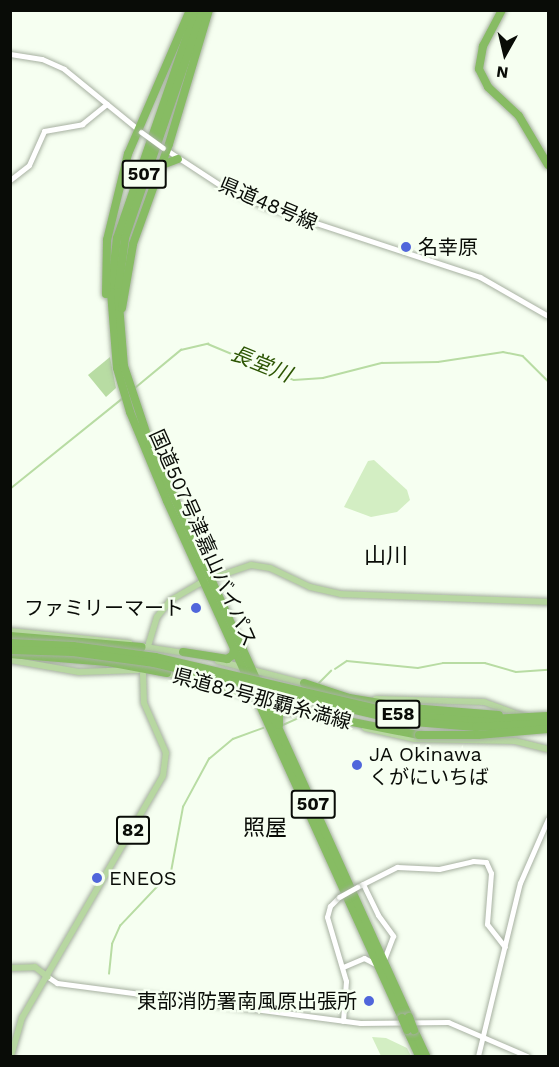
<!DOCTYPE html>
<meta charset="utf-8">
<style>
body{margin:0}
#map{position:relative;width:559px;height:1067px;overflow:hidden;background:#f6fff1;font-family:"Work Sans","Noto Sans JP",sans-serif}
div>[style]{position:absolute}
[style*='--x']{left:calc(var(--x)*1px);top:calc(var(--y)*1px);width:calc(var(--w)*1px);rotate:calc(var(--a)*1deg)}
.green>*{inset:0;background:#d3eec3}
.water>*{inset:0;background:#b8dca3}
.stream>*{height:1.5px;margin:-0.75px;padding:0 0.75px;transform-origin:0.75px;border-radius:0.75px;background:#b8dca3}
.roads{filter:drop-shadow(0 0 2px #a7b1a1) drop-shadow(0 0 2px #a7b1a1)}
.secondary>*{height:5px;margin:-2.5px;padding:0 2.5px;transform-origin:2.5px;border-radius:2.5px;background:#fff}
.primary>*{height:6px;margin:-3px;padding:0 3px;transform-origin:3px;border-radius:3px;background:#b7d7a1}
.highway>*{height:8px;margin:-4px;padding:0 4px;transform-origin:4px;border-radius:4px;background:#87bc63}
.bridges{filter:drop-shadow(0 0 2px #a7b1a1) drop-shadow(0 0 2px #a7b1a1)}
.secondary-bridge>*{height:5px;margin:-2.5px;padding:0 2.5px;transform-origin:2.5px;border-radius:2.5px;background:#fff}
.highway-bridge>*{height:8px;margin:-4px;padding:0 4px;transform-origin:4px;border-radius:4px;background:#87bc63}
.dots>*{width:16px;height:16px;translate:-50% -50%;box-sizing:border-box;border:3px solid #f6fff1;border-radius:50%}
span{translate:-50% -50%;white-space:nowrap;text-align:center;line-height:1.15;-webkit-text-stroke:5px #f6fff1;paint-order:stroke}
.shield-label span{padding:2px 4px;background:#f6fff1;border:2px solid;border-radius:4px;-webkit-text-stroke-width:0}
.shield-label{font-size:18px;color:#090c07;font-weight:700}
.street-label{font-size:20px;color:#090c07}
.poi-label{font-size:20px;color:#090c07}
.left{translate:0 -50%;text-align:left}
.right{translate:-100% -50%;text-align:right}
.water-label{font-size:21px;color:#2d5604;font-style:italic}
.quarter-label{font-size:22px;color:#090c07}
.frame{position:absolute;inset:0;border:12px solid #090c07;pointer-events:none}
.north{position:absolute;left:475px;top:24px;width:60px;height:60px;-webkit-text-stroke:4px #f6fff1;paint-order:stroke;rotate:188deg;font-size:16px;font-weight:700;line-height:24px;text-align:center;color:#090c07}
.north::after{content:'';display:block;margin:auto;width:21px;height:27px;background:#090c07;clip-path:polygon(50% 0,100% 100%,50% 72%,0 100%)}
</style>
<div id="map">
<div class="green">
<i style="clip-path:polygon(374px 460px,407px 490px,410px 500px,397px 512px,371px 517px,344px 507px,368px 461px)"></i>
<i style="clip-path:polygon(372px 1037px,386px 1038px,407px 1048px,411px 1056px,381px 1056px)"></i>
</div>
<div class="water">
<i style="clip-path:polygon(110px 357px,116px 388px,106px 397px,88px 375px)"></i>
</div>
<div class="stream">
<i style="--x:135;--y:388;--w:60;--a:-39.6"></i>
<i style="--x:181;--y:350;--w:28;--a:-13"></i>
<i style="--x:208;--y:344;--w:93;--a:22.7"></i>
<i style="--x:294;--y:380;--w:29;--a:-4"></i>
<i style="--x:323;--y:378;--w:61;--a:-14.3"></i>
<i style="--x:382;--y:363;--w:56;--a:-1"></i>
<i style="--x:438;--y:362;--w:66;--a:-8.7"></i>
<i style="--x:503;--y:352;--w:20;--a:11"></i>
<i style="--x:523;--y:356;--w:35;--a:45"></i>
<i style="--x:10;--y:489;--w:144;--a:-38.8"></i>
<i style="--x:335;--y:669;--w:14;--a:-34"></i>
<i style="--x:347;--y:661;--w:71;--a:5.6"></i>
<i style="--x:418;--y:668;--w:25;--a:-11"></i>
<i style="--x:443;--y:663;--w:42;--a:0"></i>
<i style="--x:485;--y:663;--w:32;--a:16"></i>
<i style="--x:516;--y:672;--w:32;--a:-4"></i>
<i style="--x:319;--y:683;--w:17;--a:-45"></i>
<i style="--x:283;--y:725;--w:17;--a:-24"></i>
<i style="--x:109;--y:974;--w:30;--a:-84"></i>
<i style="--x:112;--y:944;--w:20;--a:-66"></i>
<i style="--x:120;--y:926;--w:74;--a:-46.6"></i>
<i style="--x:171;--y:872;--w:66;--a:-79.5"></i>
<i style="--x:183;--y:807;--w:55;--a:-61.6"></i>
<i style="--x:209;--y:759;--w:31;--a:-40"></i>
<i style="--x:233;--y:739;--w:32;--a:-20"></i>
</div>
<div class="roads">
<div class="secondary">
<i style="--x:10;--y:54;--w:32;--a:9"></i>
<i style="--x:42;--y:59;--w:24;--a:24"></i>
<i style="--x:64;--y:69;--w:98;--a:39.2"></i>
<i style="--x:165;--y:149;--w:66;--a:33.2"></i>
<i style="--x:220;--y:185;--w:49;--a:25.5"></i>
<i style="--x:264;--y:206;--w:227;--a:18.2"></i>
<i style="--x:480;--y:277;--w:78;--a:29.8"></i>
<i style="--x:10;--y:180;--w:24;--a:-38"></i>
<i style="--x:29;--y:165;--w:37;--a:-66"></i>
<i style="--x:44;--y:131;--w:39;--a:-10"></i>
<i style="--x:82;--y:124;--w:32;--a:-39"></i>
<i style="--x:363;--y:884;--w:34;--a:64"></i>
<i style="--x:378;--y:915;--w:26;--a:54"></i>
<i style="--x:393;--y:936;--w:26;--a:111"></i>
<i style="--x:357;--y:887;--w:45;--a:-26.6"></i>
<i style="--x:397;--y:867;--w:42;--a:2.7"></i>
<i style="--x:439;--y:869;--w:35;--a:-13"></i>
<i style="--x:473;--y:861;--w:13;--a:4"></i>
<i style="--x:486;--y:862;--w:12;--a:66"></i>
<i style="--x:491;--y:873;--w:51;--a:94.5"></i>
<i style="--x:487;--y:924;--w:29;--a:52"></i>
<i style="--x:339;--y:897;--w:13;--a:135"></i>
<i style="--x:330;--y:906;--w:11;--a:105"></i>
<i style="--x:327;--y:917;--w:67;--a:73.5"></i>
<i style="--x:346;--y:981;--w:40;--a:94.3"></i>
<i style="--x:343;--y:967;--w:23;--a:-23"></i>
<i style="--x:364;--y:958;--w:15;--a:28"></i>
<i style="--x:48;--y:977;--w:11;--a:34"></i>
<i style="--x:57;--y:983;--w:306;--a:7.5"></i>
<i style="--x:360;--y:1023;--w:88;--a:-0.7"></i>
<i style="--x:448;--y:1022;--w:86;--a:23.3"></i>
<i style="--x:478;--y:1056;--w:178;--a:-76.4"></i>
<i style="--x:520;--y:883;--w:70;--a:-66.4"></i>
</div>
<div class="primary">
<i style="--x:10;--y:631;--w:120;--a:5.8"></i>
<i style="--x:149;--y:643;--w:27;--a:-73"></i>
<i style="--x:157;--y:617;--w:22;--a:-51"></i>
<i style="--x:171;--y:600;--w:38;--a:-30"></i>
<i style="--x:204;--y:581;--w:50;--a:-18.8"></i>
<i style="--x:251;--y:565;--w:19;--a:9"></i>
<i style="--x:270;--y:568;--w:44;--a:25.4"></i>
<i style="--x:310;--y:587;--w:32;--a:13"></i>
<i style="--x:341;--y:594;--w:207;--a:2.2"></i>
<i style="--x:139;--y:646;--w:47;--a:8.7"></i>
<i style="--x:10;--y:660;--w:70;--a:9.9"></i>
<i style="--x:79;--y:672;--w:59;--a:-1.9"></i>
<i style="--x:218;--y:661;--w:92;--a:14.5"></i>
<i style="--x:163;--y:672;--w:169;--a:15.4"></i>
<i style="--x:376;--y:699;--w:108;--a:1.6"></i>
<i style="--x:484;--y:702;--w:44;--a:20.1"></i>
<i style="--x:365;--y:728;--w:51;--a:12.4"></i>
<i style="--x:415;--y:739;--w:100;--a:1.1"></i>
<i style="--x:515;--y:741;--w:34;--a:14"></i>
<i style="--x:10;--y:968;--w:25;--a:-2"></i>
<i style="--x:35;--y:967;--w:16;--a:38"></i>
<i style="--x:11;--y:1056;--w:40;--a:-74"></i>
<i style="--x:22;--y:1018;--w:280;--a:-59.8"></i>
<i style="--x:163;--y:776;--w:23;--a:-83"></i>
<i style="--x:166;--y:753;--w:55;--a:-113.7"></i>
<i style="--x:144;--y:703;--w:29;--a:-92"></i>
</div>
<div class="highway">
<i style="--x:196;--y:10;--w:241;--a:109.1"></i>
<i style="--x:117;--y:238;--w:54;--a:96.3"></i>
<i style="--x:111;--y:292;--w:76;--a:85.5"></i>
<i style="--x:117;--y:368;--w:46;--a:73.5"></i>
<i style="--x:130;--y:412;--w:96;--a:67.4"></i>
<i style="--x:167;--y:501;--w:568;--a:65.56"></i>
<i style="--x:203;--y:10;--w:241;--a:108.9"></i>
<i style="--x:125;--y:238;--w:54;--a:97.4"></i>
<i style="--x:118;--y:292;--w:74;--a:85.4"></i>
<i style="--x:124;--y:366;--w:82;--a:71.6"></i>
<i style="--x:150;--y:444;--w:629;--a:65.68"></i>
<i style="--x:502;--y:10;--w:41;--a:117.8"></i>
<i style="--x:483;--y:46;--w:23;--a:100"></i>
<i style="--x:479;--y:69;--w:20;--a:63"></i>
<i style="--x:488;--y:87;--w:42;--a:43.1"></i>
<i style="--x:519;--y:116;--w:57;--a:59.4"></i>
<i style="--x:162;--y:165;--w:17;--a:-21"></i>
<i style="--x:106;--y:294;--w:54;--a:-88.9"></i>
<i style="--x:107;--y:240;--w:89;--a:-76.3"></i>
<i style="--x:128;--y:154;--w:157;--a:-66.7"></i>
<i style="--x:122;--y:308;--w:65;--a:-80.2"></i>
<i style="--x:133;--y:244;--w:106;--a:-70.2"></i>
<i style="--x:169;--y:144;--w:140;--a:-73.4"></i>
<i style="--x:10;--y:636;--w:132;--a:4.8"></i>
<i style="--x:183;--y:652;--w:45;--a:9"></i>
<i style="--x:227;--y:659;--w:7;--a:-34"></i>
<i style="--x:233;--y:655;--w:6;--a:-81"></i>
<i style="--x:10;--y:654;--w:98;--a:4.7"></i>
<i style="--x:108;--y:662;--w:60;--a:10.6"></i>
<i style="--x:304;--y:683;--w:47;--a:18.4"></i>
<i style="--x:349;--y:698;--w:63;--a:9.2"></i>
<i style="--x:322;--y:716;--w:99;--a:11.1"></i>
<i style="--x:279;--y:725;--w:13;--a:-90"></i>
<i style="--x:279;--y:712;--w:24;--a:-5"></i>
<i style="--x:407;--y:1030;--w:29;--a:65"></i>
<i style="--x:414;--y:1030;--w:29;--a:65"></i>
</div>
</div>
<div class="bridges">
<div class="secondary-bridge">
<i style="--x:141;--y:132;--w:27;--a:36"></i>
<i style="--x:339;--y:897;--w:21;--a:-29"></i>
</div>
<div class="highway-bridge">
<i style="--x:10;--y:643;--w:63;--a:2.7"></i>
<i style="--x:73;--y:646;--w:83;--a:7.6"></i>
<i style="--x:155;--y:657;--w:254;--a:13.2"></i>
<i style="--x:402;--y:715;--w:69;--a:4.1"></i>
<i style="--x:471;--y:720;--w:77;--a:-3"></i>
<i style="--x:10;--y:650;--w:63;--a:1.8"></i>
<i style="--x:73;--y:652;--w:82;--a:7.7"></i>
<i style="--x:154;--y:663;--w:255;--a:13.2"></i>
<i style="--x:402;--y:721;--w:74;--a:4.6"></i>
<i style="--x:476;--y:727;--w:72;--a:-3.2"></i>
<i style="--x:411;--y:708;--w:88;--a:4.5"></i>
<i style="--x:419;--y:735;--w:59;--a:0"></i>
<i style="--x:478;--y:735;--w:70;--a:-4.9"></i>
<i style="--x:409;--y:1017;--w:14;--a:69"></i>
<i style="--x:402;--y:1018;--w:13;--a:67"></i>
</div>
</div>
<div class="dots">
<i style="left:406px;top:247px;background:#5066db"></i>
<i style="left:196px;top:608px;background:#5066db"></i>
<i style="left:357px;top:765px;background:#5066db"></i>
<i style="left:97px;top:878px;background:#5066db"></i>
<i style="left:369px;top:1001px;background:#5066db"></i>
</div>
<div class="shield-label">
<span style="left:144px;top:174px">507</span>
<span style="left:398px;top:714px">E58</span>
<span style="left:313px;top:804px">507</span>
<span style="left:133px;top:830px">82</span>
</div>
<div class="street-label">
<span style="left:268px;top:204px;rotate:23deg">県道48号線</span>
<span style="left:203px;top:538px;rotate:66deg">国道507号津嘉山バイパス</span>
<span style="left:262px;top:699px;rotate:15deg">県道82号那覇糸満線</span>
</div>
<div class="poi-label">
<span class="left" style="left:418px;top:247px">名幸原</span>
<span class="right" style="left:184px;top:608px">ファミリーマート</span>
<span class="left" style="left:369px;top:766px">JA Okinawa<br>くがにいちば</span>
<span class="left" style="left:109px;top:878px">ENEOS</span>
<span class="right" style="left:357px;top:1001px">東部消防署南風原出張所</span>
</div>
<div class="water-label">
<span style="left:261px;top:364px;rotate:22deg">長堂川</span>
</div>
<div class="quarter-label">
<span style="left:386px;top:556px">山川</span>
<span style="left:265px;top:828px">照屋</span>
</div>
<div class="frame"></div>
<div class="north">N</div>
</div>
